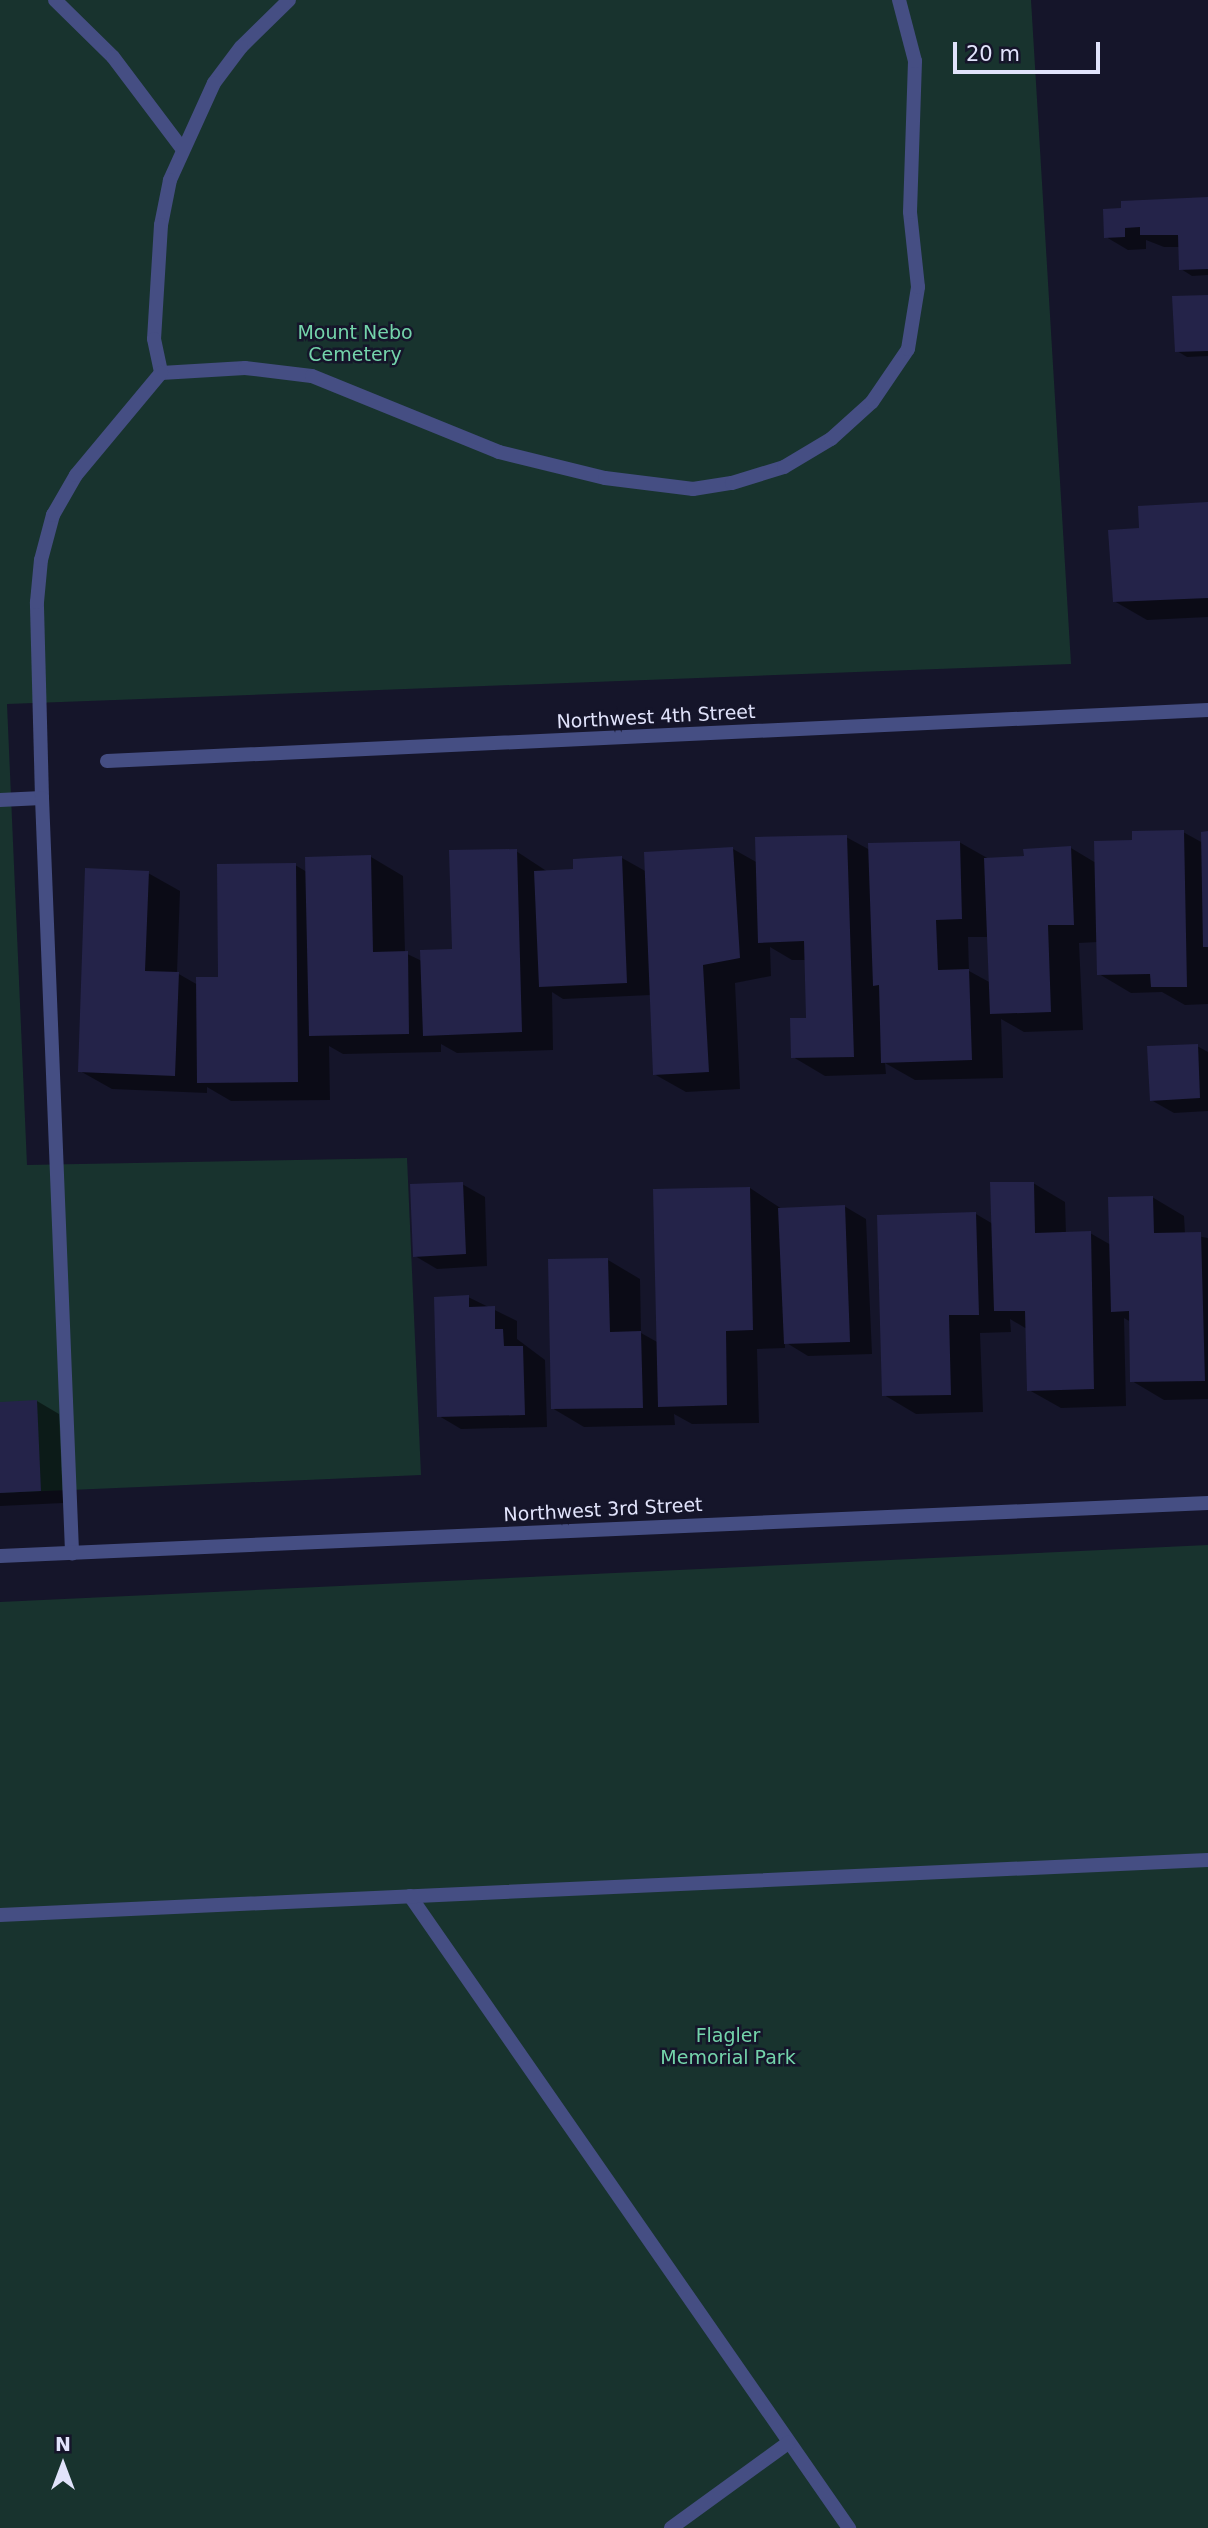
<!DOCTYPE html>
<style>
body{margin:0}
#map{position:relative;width:1208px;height:2528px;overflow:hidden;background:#15152a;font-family:"DejaVu Sans",sans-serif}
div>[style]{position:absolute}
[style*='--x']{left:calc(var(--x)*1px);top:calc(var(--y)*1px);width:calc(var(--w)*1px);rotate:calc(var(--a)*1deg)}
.green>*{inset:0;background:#18332e}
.shadow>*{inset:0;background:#0007}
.building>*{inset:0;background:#242349}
.lane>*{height:14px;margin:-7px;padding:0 7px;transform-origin:7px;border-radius:7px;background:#454e83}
.street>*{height:14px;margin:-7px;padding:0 7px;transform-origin:7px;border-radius:7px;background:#454e83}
span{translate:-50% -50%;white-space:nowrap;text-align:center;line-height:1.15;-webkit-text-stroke:5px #15152a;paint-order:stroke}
.park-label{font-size:19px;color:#74d4ab}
.street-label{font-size:19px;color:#e1e3fb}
.north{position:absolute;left:28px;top:2430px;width:70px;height:70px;-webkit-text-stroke:5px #15152a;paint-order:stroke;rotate:0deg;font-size:19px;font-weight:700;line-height:28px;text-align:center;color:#e1e3fb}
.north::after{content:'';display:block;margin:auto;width:24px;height:32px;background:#e1e3fb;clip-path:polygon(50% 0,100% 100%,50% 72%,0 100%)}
.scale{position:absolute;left:953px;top:42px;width:147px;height:32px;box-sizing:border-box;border:4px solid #e1e3fb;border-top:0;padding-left:9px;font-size:21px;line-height:24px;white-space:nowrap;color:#e1e3fb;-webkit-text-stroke:5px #15152a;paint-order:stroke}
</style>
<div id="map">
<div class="green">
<i style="clip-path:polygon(0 0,1031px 0,1071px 664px,7px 704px,27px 1165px,407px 1158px,421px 1475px,0 1493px)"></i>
<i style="clip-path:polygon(1208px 1545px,1208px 2528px,0 2528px,0 1602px)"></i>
</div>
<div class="shadow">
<i style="clip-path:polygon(1208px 198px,1208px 275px,1192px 276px,1181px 269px,1180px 247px,1164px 247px,1146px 240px,1146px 249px,1128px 250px,1106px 237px,1105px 211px)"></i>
<i style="clip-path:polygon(1208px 297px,1208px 356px,1187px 357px,1177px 351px)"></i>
<i style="clip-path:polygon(1208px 504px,1208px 617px,1147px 620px,1114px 601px,1141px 530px)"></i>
<i style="clip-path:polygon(evenodd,1183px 832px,1203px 843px,1208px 833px,1208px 1004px,1185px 1005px,1162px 992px,1131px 993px,1099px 974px,1098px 942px,1079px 943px,1083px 1030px,1024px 1032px,1001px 1019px,1003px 1078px,915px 1080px,885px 1063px,886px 1074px,825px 1076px,793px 1057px,808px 1019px,806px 960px,792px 960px,770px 947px,771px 976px,735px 983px,740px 1089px,686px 1092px,654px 1074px,651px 995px,563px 999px,552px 992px,553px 1050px,457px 1053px,441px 1044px,441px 1052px,343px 1054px,329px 1046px,330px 1100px,231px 1101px,207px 1087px,207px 1093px,112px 1089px,80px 1071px,148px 873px,180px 891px,177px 973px,198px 985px,220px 979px,295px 865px,307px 872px,371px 857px,403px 876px,405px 953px,422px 961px,454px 951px,516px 851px,548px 872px,575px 871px,622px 858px,647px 872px,733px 849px,758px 863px,846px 837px,870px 850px,959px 842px,989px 859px,1026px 858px,1071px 848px,1096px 863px,1134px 841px,1183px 832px,968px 937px,989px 937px,991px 983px,969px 971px,968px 937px)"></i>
<i style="clip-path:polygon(1197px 1046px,1208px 1052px,1208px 1111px,1174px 1113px,1151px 1100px)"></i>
<i style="clip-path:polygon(1033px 1183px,1065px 1202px,1066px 1234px,1090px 1233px,1111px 1245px,1152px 1197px,1184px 1216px,1185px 1234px,1208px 1238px,1208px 1399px,1164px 1400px,1132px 1381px,1131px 1322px,1124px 1318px,1126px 1406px,1061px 1408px,1029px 1390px,1027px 1329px,1010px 1319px,1011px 1332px,980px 1333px,983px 1412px,916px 1414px,884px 1395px,976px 1214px,993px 1224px)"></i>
<i style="clip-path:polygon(462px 1184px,485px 1197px,487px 1266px,437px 1269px,415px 1256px)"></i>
<i style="clip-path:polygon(750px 1188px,782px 1209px,844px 1206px,866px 1219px,872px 1354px,808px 1356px,785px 1342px,785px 1348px,757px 1349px,759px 1423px,692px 1424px,674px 1414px,675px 1425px,584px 1427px,552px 1408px,608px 1260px,640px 1279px,641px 1333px,659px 1343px)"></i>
<i style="clip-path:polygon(468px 1297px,517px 1321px,517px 1339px,545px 1360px,547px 1427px,461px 1429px,439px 1416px)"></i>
<i style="clip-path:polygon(37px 1401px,59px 1414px,63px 1503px,0 1506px,0 1403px)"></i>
</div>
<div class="building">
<i style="clip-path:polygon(1208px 197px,1208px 269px,1179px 270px,1178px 235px,1140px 235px,1140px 227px,1125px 228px,1125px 237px,1104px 238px,1103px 209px,1121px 208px,1121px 201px)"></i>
<i style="clip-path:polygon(1208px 295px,1208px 351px,1175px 352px,1172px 296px)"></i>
<i style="clip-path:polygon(1208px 502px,1208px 598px,1113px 602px,1108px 530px,1139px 528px,1138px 506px)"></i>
<i style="clip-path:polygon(1184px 830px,1187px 987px,1151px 987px,1150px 974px,1097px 975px,1094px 841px,1132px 840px,1132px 831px)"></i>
<i style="clip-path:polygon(1208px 831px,1208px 947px,1203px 947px,1201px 832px)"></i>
<i style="clip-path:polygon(847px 835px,854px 1057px,791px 1058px,790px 1018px,806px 1018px,804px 941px,758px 943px,755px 837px)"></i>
<i style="clip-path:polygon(960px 841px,962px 919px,936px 920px,938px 970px,969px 969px,972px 1060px,881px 1063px,879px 985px,873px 986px,868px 843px)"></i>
<i style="clip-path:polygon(1071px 846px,1074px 925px,1048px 925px,1051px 1012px,990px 1014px,984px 858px,1024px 856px,1023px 849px)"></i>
<i style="clip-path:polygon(733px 847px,740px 958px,703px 965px,709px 1072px,653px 1075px,644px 852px)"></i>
<i style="clip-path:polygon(517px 849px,522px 1032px,423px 1036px,420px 950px,452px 949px,449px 850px)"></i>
<i style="clip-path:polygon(371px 855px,373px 952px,408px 951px,409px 1034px,309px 1036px,305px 857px)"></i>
<i style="clip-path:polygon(622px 856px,627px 983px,539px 987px,534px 871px,573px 869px,573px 859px)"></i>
<i style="clip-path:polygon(296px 863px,298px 1082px,197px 1083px,196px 977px,218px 977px,217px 864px)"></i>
<i style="clip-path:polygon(85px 868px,149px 871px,145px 971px,179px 972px,175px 1076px,78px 1072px)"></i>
<i style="clip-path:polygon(1198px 1044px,1200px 1098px,1150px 1101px,1147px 1046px)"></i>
<i style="clip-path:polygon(463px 1182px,466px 1254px,413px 1257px,410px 1184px)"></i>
<i style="clip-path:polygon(990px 1182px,1034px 1182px,1035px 1233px,1091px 1231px,1094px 1389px,1027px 1391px,1025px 1311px,994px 1311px)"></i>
<i style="clip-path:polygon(750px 1187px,753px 1330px,726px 1331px,727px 1405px,658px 1407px,653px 1189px)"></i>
<i style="clip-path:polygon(1153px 1196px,1154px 1233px,1201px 1232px,1205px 1381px,1130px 1382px,1129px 1311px,1111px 1312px,1108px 1197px)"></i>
<i style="clip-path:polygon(845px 1205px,850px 1342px,784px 1344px,778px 1208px)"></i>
<i style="clip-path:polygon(976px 1212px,979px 1315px,949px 1315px,951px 1395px,882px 1396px,877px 1215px)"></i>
<i style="clip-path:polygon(608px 1258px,610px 1332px,641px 1331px,643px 1408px,551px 1409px,548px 1259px)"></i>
<i style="clip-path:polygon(469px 1295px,469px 1307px,495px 1306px,495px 1329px,503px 1329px,504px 1346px,523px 1346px,525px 1415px,437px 1417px,434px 1297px)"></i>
<i style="clip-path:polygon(37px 1400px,41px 1491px,0 1493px,0 1402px)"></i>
</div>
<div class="lane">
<i style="--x:55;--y:0;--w:81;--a:44.5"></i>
<i style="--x:113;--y:57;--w:116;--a:53"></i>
<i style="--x:289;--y:0;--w:67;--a:135.6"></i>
<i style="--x:241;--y:47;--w:45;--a:126.9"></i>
<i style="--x:214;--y:83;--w:107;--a:114.4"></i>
<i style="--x:170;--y:180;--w:46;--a:101.3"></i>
<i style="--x:161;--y:225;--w:114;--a:93.5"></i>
<i style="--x:154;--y:339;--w:35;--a:78"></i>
<i style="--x:161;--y:373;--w:84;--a:-3.4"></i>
<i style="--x:245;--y:368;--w:67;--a:6.8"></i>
<i style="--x:312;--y:376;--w:202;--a:22.1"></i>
<i style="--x:499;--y:452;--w:109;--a:13.8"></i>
<i style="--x:605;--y:478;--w:89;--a:7.1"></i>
<i style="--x:693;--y:489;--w:39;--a:-9"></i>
<i style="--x:732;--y:483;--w:54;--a:-17.1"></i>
<i style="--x:784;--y:467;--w:55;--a:-30.8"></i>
<i style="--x:831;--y:439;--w:55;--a:-42.1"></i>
<i style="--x:872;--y:402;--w:64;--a:-55.8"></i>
<i style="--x:908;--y:349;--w:63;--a:-80.8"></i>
<i style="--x:918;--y:287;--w:75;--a:-96.1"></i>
<i style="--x:910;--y:212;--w:151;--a:-88.1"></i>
<i style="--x:915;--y:61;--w:63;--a:-104.7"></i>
<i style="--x:0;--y:800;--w:42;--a:-2.7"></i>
<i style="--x:42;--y:798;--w:196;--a:-91.5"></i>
<i style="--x:37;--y:602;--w:42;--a:-84.6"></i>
<i style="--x:41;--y:560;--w:47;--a:-75.1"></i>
<i style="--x:53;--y:515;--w:46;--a:-60.1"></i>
<i style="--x:76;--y:475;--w:133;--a:-50.2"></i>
<i style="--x:410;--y:1896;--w:770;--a:55.22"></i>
<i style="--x:0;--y:1915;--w:1209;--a:-2.61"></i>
<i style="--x:671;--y:2528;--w:145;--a:-36"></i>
</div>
<div class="street">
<i style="--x:107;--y:761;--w:1102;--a:-2.65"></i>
<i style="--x:42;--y:798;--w:756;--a:87.72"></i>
<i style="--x:0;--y:1556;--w:1209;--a:-2.51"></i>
</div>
<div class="park-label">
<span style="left:355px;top:344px">Mount Nebo<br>Cemetery</span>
<span style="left:728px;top:2047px">Flagler<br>Memorial Park</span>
</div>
<div class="street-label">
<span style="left:656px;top:717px;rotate:-3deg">Northwest 4th Street</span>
<span style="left:603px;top:1510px;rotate:-3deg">Northwest 3rd Street</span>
</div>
<div class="north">N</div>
<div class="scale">20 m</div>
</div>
